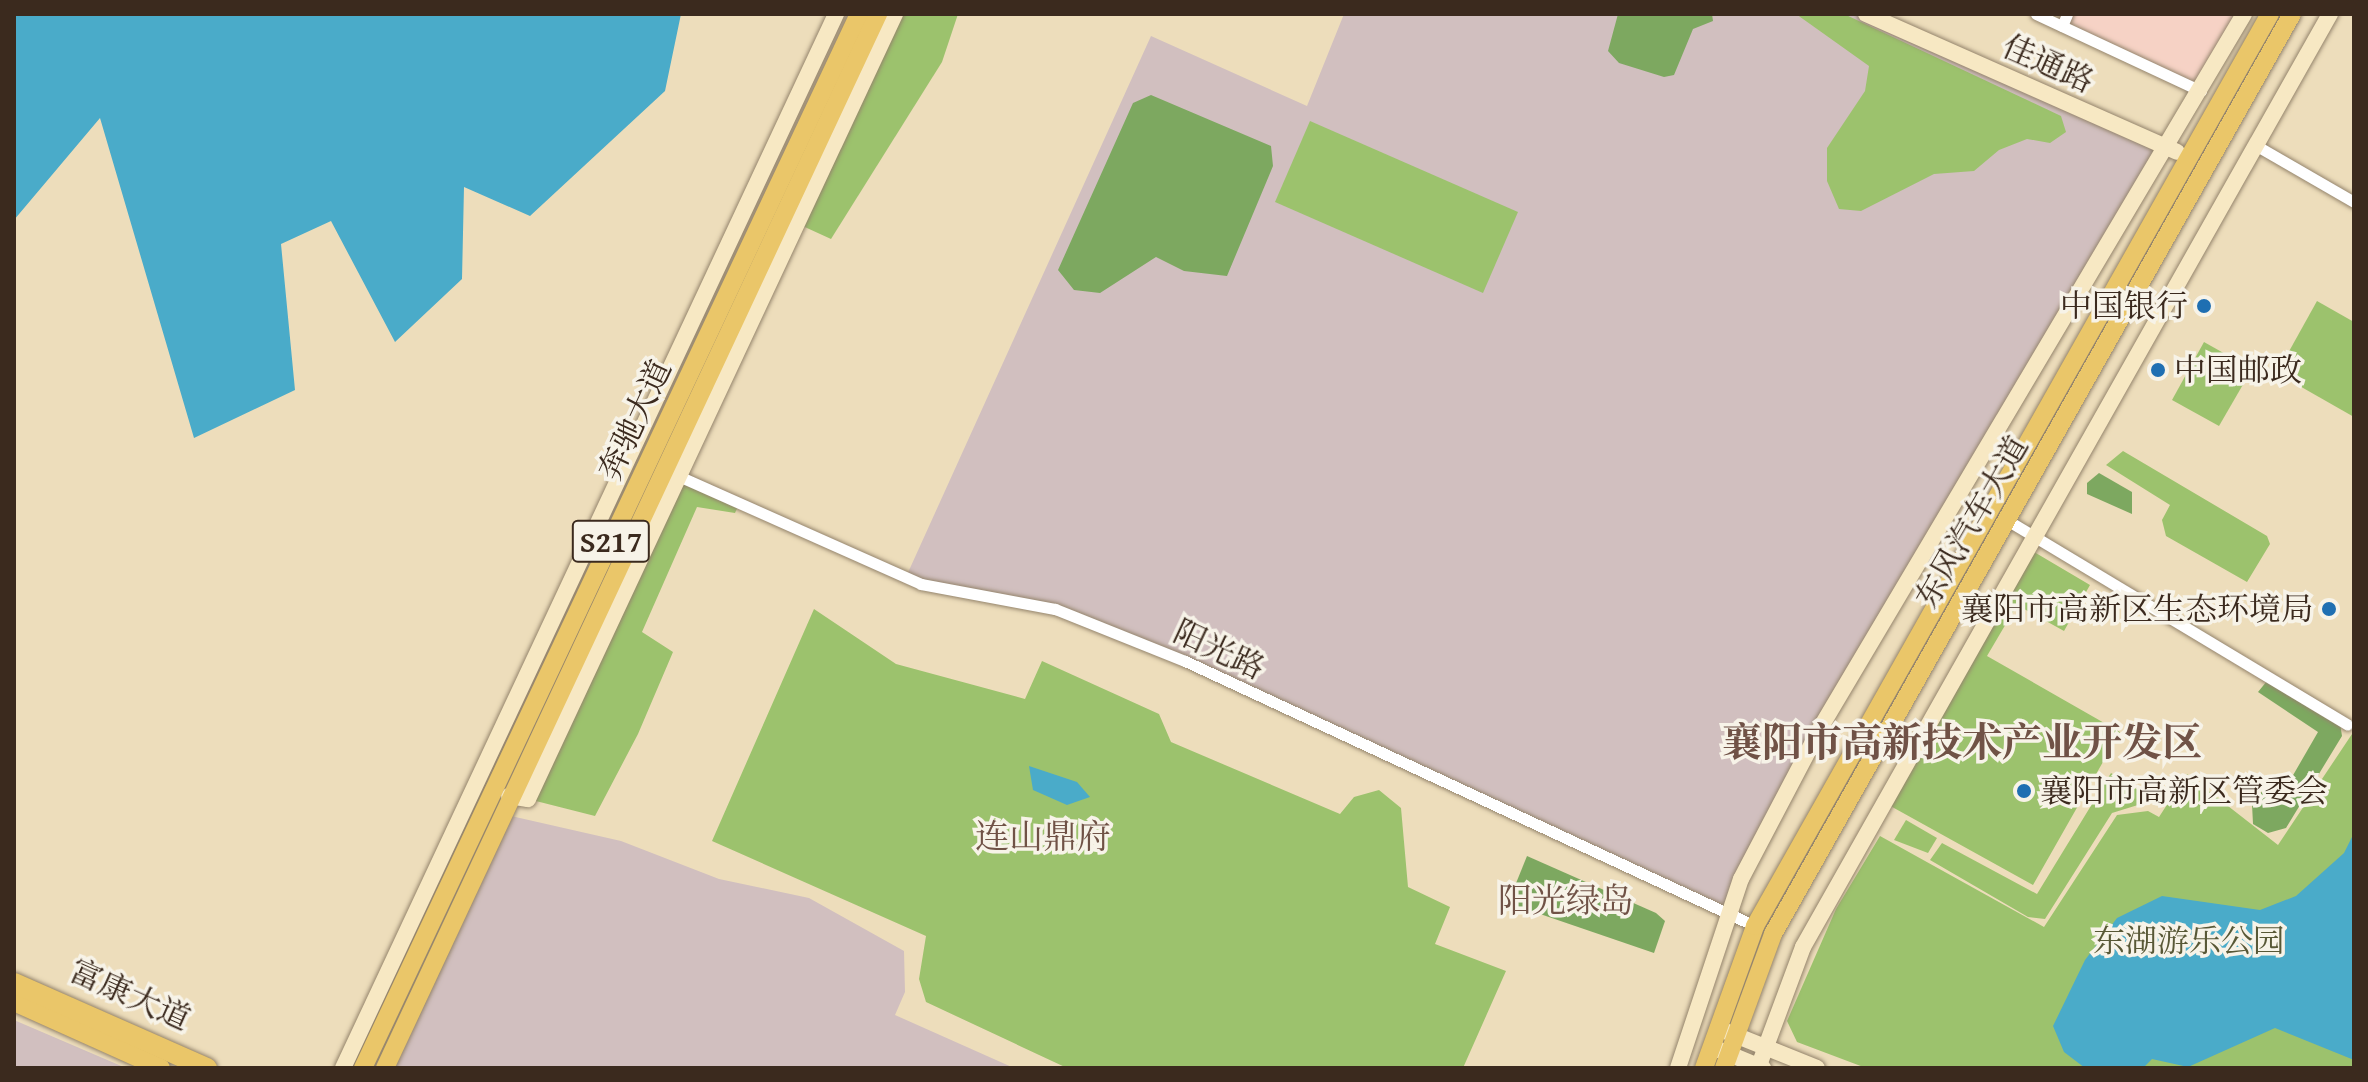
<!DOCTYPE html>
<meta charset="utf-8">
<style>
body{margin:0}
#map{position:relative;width:2368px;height:1082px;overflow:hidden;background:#edddbb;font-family:"Gentium Book Plus","Noto Serif SC",serif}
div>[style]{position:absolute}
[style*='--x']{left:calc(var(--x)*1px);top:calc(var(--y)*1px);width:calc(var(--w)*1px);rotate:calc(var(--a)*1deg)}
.built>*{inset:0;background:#f6d2c5}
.industrial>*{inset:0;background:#d1bfbf}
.green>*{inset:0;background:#9cc26d}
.forest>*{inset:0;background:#7da860}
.water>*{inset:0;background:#4aabc9}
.roads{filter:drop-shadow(0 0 2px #94846c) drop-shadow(0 0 2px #94846c)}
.street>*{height:11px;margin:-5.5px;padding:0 5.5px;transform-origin:5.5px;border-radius:5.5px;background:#fff}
.secondary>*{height:16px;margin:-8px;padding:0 8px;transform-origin:8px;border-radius:8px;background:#f7e8c3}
.primary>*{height:18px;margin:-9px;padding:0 9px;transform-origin:9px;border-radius:9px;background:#eac669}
.highway>*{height:20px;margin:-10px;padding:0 10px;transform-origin:10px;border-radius:10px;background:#eac669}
.dots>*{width:22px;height:22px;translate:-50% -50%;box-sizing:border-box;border:4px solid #f7f3e8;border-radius:50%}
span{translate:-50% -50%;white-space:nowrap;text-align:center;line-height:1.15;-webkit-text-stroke:7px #f7f3e8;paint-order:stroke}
.shield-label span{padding:2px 6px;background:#f7f3e8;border:2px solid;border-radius:6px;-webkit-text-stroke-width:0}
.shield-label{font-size:30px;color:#3b2a1e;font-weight:700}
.street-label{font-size:32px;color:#3b2a1e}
.poi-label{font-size:32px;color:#3b2a1e}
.right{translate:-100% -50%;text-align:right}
.left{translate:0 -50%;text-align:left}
.park-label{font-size:32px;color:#585836}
.neighbourhood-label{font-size:34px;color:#705246}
.district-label{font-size:40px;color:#705246;font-weight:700}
.frame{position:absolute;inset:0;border:16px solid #3b2a1e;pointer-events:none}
</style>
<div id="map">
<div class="built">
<i style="clip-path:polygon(2067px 14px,2244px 14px,2201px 91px,2062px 26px)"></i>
</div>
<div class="industrial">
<i style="clip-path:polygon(1344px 14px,1866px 14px,2168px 149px,1913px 570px,1730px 915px,1185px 661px,1055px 609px,906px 577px,1151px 36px,1307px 106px)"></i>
<i style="clip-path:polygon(511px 816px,621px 841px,719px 879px,809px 898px,904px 951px,905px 992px,895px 1015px,1014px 1068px,395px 1068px)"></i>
<i style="clip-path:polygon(14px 1020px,126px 1068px,14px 1068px)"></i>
</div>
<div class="green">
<i style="clip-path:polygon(894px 14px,958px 14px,942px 62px,831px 239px,796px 223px)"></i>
<i style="clip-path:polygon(1796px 14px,1844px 14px,2061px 116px,2066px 132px,2050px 143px,2027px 139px,1999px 150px,1974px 171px,1934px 174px,1861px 211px,1839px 209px,1827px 181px,1827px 148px,1865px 91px,1869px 66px)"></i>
<i style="clip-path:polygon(1310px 121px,1518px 212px,1483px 293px,1275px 202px)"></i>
<i style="clip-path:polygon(2317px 301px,2354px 322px,2354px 417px,2277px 373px)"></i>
<i style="clip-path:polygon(2204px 342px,2252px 369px,2219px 426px,2172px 400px)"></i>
<i style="clip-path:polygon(2123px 451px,2267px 536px,2270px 544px,2247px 582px,2166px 536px,2162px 520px,2170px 505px,2106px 465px)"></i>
<i style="clip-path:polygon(677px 475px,740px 502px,735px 513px,697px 507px,642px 632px,673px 652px,638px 734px,595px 816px,528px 799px)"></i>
<i style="clip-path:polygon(2029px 549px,2090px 585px,2064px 631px,2017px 605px,1987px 656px,2120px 732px,2033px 885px,1885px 803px)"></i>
<i style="clip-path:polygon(814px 609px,896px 664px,1025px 699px,1042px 661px,1159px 714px,1171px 742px,1340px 814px,1354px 797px,1379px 790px,1401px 808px,1408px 887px,1450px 907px,1435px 944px,1506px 971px,1463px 1068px,1067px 1068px,926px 1002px,919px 979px,926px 936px,712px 841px)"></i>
<i style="clip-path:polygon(2354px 731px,2354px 1068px,1866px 1068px,1797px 1042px,1787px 1021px,1836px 909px,1880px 836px,2044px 927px,2117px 815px,2148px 811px,2159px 817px,2187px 774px,2278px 845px)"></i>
<i style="clip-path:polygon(2111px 773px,2154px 800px,2112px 813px,2045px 919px,2028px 917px,1930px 860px,1942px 843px,2037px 894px)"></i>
<i style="clip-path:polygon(1906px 820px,1937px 838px,1928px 853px,1894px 840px)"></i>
</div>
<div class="forest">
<i style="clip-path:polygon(1618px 14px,1712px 14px,1713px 21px,1693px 29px,1674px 75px,1664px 77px,1619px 63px,1608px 51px)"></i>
<i style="clip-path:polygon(1151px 95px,1271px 146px,1273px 166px,1227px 276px,1184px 271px,1156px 257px,1100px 293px,1074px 290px,1058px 270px,1133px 103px)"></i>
<i style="clip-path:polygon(2099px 473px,2132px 492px,2132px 514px,2087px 494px,2087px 483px)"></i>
<i style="clip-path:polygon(2267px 681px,2340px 723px,2342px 736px,2286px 828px,2268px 833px,2253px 824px,2252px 804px,2272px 779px,2292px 777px,2318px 732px,2258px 692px)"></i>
<i style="clip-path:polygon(1527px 856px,1656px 913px,1665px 921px,1654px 953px,1508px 903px)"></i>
</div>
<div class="water">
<i style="clip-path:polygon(14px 14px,681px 14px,665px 91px,530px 216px,464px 187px,462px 279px,395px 342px,331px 221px,281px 244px,295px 390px,194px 438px,100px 118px,14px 220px)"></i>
<i style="clip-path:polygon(1029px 766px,1077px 782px,1090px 797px,1067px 805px,1033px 790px)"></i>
<i style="clip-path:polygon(2354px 833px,2354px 1060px,2275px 1028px,2188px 1067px,2152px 1059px,2143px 1068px,2085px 1068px,2064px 1052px,2053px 1026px,2085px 960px,2117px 918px,2162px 896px,2260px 910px,2296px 896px,2344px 853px)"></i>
</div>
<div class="roads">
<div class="street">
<i style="--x:2036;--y:14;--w:182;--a:25"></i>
<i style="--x:2062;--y:26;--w:13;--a:-67"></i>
<i style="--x:2257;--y:146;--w:112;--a:30"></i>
<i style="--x:674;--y:474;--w:270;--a:24"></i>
<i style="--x:921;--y:584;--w:136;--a:10.6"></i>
<i style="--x:1055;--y:609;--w:140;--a:21.8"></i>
<i style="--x:1185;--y:661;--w:629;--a:24.93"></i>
<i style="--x:2007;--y:520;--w:397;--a:31"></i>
</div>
<div class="secondary">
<i style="--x:1866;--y:14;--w:340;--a:23.9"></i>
<i style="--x:509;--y:796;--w:19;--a:9"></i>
<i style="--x:528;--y:799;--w:867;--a:-64.94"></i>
<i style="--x:1725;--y:1031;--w:99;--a:21.9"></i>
<i style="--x:1717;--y:1049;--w:50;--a:22.4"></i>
<i style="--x:343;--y:1068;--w:1164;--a:-64.93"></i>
<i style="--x:1678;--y:1068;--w:199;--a:-71.6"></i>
<i style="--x:1741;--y:879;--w:174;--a:-62.3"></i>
<i style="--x:1822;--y:725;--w:827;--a:-59.31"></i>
<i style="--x:1758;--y:1068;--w:129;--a:-69.6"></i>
<i style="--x:1803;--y:947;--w:1072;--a:-60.54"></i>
</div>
<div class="primary">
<i style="--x:14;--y:1002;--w:161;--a:24.2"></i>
<i style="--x:363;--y:1068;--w:1165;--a:-64.8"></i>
<i style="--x:385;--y:1068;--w:1164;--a:-64.93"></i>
<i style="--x:1704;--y:1068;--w:151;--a:-70.2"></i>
<i style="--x:1755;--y:926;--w:1047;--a:-60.55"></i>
<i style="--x:1724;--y:1068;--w:143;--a:-69.9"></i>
<i style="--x:1773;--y:934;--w:1056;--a:-60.57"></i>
</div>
<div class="highway">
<i style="--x:14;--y:983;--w:211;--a:23.8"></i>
</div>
</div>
<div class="dots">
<i style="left:2204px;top:306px;background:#1f6fb2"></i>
<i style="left:2158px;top:370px;background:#1f6fb2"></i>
<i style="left:2329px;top:609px;background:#1f6fb2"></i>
<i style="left:2024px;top:791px;background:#1f6fb2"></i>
</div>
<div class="shield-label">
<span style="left:611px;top:541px">S217</span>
</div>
<div class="street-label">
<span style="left:2048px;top:64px;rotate:24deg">佳通路</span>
<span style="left:635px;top:420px;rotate:-65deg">奔驰大道</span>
<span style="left:1972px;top:522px;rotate:-60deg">东风汽车大道</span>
<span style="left:1219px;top:650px;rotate:25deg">阳光路</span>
<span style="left:130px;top:995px;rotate:24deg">富康大道</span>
</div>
<div class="poi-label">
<span class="right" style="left:2188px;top:306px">中国银行</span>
<span class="left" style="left:2174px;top:370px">中国邮政</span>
<span class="right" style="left:2313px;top:609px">襄阳市高新区生态环境局</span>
<span class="left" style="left:2040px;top:791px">襄阳市高新区管委会</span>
</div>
<div class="park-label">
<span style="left:2189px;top:941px">东湖游乐公园</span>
</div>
<div class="neighbourhood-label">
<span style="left:1043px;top:836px">连山鼎府</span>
<span style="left:1566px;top:900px">阳光绿岛</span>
</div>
<div class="district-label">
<span style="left:1962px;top:742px">襄阳市高新技术产业开发区</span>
</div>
<div class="frame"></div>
</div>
